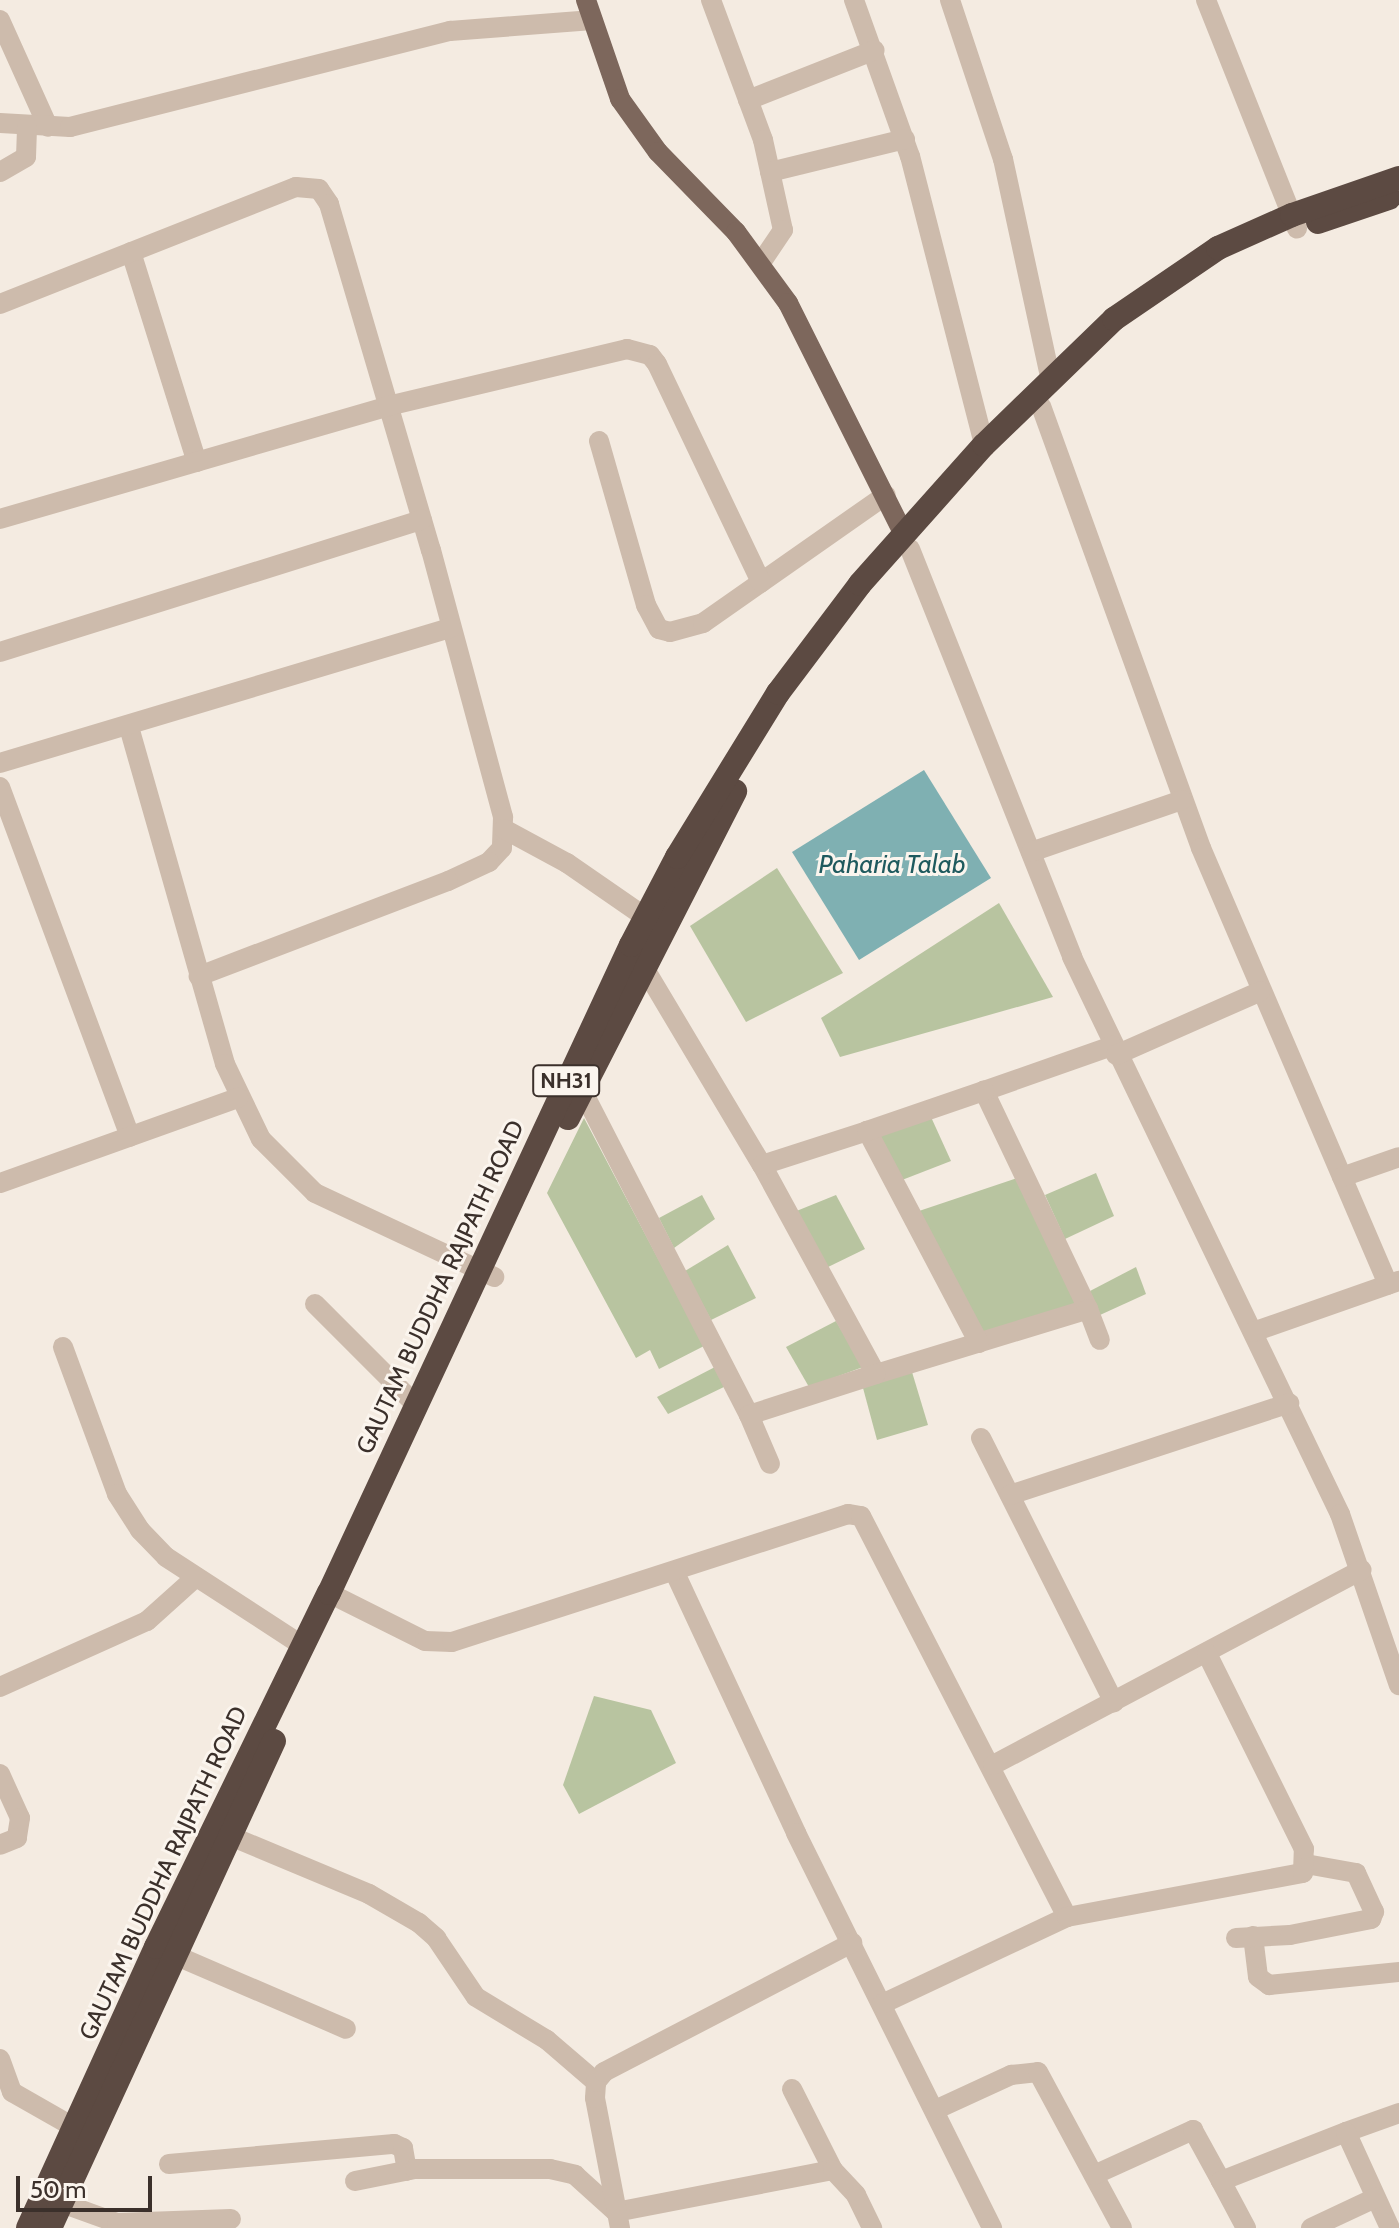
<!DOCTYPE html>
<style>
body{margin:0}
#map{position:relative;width:1399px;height:2228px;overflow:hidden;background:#f4ebe1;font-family:Cabin,sans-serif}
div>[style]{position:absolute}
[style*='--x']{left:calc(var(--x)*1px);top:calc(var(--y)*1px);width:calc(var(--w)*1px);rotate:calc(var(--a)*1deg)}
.green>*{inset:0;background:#b8c4a0}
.water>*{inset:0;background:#7fb0b2}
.street>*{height:20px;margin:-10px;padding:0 10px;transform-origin:10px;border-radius:10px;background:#cdbbac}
.primary>*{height:20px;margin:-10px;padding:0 10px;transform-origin:10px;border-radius:10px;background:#7d675c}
.highway>*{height:24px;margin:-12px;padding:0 12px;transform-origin:12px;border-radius:12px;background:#5c4a42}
span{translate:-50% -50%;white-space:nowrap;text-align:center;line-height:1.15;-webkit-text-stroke:6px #fbf5ee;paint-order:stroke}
.shield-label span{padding:2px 6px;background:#fbf5ee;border:2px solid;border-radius:6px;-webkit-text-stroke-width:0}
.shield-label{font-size:22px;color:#3b302b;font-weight:700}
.street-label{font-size:24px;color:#3b302b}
.water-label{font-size:26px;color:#1f5a5e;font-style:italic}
.scale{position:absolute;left:16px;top:2176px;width:136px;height:36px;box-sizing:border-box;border:4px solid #3b302b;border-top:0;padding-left:10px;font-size:24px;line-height:28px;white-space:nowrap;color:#3b302b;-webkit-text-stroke:6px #fbf5ee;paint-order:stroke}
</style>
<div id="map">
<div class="green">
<i style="clip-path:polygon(777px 868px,843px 973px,746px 1022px,690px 926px)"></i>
<i style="clip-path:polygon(999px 903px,1053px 997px,840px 1057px,821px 1018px)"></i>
<i style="clip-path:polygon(931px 1117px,951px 1161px,902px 1180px,877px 1136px)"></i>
<i style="clip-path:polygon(584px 1118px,704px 1346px,659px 1369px,650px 1350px,636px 1358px,547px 1193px)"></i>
<i style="clip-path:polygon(1096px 1173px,1114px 1216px,1065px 1239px,1045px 1195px)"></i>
<i style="clip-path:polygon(1020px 1177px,1077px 1303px,983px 1332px,919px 1211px)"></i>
<i style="clip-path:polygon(702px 1195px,715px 1219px,674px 1248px,659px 1218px)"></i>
<i style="clip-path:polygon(836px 1195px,865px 1249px,826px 1268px,794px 1212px)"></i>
<i style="clip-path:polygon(728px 1245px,756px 1298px,711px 1320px,685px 1271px)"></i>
<i style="clip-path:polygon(1136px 1267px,1146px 1294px,1100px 1315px,1090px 1291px)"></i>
<i style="clip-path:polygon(836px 1321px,863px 1367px,809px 1387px,786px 1347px)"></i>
<i style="clip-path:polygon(715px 1367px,726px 1386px,668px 1414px,657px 1397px)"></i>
<i style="clip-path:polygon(912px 1372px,928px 1425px,877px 1440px,863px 1388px)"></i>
<i style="clip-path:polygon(594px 1696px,651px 1710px,676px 1763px,579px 1814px,563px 1785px)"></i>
</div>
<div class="water">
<i style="clip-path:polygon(924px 770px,991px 878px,859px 960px,792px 852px)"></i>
</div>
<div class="street">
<i style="--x:711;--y:0;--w:149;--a:69.6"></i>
<i style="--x:763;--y:140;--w:92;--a:77.5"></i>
<i style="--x:783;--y:230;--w:40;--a:124"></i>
<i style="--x:854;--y:0;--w:166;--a:70.3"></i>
<i style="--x:910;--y:156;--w:298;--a:75.6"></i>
<i style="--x:950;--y:0;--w:168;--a:71.6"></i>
<i style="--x:1003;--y:159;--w:222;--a:77.8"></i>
<i style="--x:1206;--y:0;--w:246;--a:68.3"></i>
<i style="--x:0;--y:20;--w:117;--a:65.8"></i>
<i style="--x:748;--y:100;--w:136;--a:-21.5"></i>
<i style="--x:0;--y:123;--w:70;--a:3.3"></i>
<i style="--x:70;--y:127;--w:392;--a:-14.2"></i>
<i style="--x:450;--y:31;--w:143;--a:-4.4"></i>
<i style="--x:0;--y:172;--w:30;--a:-30"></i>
<i style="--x:26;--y:157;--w:30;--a:-88"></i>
<i style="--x:770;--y:172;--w:139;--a:-13.7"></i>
<i style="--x:131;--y:252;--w:220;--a:72.6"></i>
<i style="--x:0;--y:304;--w:318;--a:-21.6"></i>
<i style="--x:296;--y:187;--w:23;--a:5"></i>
<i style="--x:319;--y:189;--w:18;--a:56"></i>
<i style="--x:329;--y:204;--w:361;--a:73.6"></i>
<i style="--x:431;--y:550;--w:277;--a:74.9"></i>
<i style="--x:503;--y:817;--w:31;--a:92"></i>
<i style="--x:502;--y:848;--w:19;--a:133"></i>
<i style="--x:489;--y:862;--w:45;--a:155.1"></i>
<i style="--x:448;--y:881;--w:267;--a:159.1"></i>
<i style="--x:1041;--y:406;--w:470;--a:70.1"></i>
<i style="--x:1201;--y:848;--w:475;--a:66.8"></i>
<i style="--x:599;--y:441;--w:171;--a:74"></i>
<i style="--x:646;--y:605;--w:27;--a:62"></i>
<i style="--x:659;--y:629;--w:11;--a:15"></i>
<i style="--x:670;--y:632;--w:34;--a:-15"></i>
<i style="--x:703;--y:623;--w:223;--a:-35"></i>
<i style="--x:0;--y:519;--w:404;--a:-16.2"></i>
<i style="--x:388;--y:406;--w:246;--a:-13.4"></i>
<i style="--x:627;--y:349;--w:24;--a:15"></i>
<i style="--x:650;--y:355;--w:11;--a:52"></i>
<i style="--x:657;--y:364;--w:242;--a:64.5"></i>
<i style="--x:910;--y:549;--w:439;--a:68.3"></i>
<i style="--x:1072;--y:957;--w:618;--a:64.31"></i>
<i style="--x:1340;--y:1514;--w:181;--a:71"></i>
<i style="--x:0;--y:652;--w:442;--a:-17.4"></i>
<i style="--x:129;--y:727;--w:350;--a:74.1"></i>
<i style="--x:225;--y:1064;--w:83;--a:64.4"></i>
<i style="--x:261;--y:1139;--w:76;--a:45"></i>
<i style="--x:315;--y:1193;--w:198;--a:25.1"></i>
<i style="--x:0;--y:763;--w:471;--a:-16.7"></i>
<i style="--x:0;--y:787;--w:373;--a:69.6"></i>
<i style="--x:504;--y:829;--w:72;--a:28.4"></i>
<i style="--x:567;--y:863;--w:95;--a:34.7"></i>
<i style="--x:1031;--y:852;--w:160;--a:-19"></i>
<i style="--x:639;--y:959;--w:240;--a:59.2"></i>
<i style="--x:762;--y:1165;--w:238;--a:61.4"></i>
<i style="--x:876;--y:1374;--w:222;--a:-17"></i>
<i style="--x:1088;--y:1309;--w:242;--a:-115.5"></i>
<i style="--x:984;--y:1091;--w:136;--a:-19.4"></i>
<i style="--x:1116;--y:1055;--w:158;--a:-23.8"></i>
<i style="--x:581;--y:1088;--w:368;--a:62.8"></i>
<i style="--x:749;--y:1415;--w:133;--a:-17.9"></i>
<i style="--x:762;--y:1165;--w:110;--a:-17.9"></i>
<i style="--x:1342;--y:1177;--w:60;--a:-19.3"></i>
<i style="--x:0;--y:1183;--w:253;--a:-19.7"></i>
<i style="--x:315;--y:1304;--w:141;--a:45"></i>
<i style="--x:1088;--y:1309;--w:33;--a:69"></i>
<i style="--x:1253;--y:1332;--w:155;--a:-19.3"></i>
<i style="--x:979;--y:1343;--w:240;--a:-117.8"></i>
<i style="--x:867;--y:1131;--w:124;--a:-18.9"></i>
<i style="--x:63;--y:1347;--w:157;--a:69.8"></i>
<i style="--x:117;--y:1494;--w:43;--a:57.4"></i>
<i style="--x:140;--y:1530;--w:37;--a:46"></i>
<i style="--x:166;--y:1557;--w:163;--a:33"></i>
<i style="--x:749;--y:1415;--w:53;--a:66.8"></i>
<i style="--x:981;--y:1438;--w:296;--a:63.3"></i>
<i style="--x:1010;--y:1495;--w:294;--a:-18.2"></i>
<i style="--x:675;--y:1573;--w:287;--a:65"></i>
<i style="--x:796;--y:1833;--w:441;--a:63.6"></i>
<i style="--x:329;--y:1593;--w:107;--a:26.6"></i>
<i style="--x:425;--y:1641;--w:27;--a:2"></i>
<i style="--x:452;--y:1642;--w:416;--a:-17.9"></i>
<i style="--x:848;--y:1514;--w:13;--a:9"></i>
<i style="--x:861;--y:1516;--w:451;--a:62.8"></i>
<i style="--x:0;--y:1687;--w:161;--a:-24.2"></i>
<i style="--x:147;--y:1621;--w:66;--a:-41.9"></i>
<i style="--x:993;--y:1765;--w:417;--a:-27.9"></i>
<i style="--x:0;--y:1774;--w:48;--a:65.6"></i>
<i style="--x:20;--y:1818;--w:20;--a:99"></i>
<i style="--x:17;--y:1838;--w:18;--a:158"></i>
<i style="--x:216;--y:1830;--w:166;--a:22.7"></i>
<i style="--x:369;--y:1894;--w:58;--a:30.1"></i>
<i style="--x:419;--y:1923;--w:23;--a:41"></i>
<i style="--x:436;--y:1938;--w:71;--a:55.9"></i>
<i style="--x:476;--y:1997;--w:83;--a:31.2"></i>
<i style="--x:547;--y:2040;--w:65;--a:40.6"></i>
<i style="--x:1253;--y:1936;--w:41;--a:83"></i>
<i style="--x:1258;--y:1977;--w:14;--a:36"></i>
<i style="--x:1269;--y:1985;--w:131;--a:-5.7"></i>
<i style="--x:1236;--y:1938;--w:54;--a:-3.2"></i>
<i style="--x:1290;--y:1935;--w:83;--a:-11.2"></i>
<i style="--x:1371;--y:1919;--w:8;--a:-67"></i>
<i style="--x:1374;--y:1912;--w:43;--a:-114.8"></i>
<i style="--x:1356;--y:1873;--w:51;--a:-169.8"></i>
<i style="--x:163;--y:1950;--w:199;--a:23.3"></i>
<i style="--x:882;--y:2004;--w:204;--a:-25.2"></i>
<i style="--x:1067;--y:1917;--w:240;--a:-10.6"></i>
<i style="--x:1303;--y:1873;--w:24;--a:-88"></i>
<i style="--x:1304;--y:1849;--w:218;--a:-116.4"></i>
<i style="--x:0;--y:2059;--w:35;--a:70"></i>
<i style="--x:12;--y:2092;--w:73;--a:29.7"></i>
<i style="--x:792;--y:2089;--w:91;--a:63.2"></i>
<i style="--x:935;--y:2110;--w:84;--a:-24.7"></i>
<i style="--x:1011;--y:2075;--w:27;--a:-6"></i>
<i style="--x:1038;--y:2072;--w:177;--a:61.7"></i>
<i style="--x:1346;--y:2132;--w:56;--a:-19.7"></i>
<i style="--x:169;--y:2164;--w:226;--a:-5.1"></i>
<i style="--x:394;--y:2144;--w:10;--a:24"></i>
<i style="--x:403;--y:2148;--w:23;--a:80"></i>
<i style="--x:1094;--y:2175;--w:109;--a:-24.4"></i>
<i style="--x:1193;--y:2130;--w:58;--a:61.2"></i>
<i style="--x:355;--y:2181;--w:61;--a:-11.3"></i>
<i style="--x:415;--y:2169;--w:135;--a:0"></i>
<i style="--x:550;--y:2169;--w:26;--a:13"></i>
<i style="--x:575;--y:2175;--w:55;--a:42.1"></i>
<i style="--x:616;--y:2212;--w:221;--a:-11"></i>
<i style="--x:833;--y:2170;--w:34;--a:47"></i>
<i style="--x:856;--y:2195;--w:37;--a:64"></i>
<i style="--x:48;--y:2198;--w:73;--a:19.9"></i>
<i style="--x:117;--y:2223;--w:114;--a:-2"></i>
<i style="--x:620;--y:2228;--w:132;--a:-100.9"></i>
<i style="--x:595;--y:2098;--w:16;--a:-86"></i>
<i style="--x:596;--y:2082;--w:13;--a:-51"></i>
<i style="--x:604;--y:2072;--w:280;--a:-27.5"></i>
<i style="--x:1246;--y:2228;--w:53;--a:-118"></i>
<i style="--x:1221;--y:2181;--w:134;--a:-21.4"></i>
<i style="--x:1346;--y:2132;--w:106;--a:65.4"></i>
<i style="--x:1311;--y:2228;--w:71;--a:-25.1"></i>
</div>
<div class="primary">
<i style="--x:586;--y:0;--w:105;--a:71"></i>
<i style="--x:620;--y:99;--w:65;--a:54.4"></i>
<i style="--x:658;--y:152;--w:112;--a:45.7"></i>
<i style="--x:736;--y:232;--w:88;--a:53.8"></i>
<i style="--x:788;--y:303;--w:259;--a:63.4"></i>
</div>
<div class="highway">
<i style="--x:1318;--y:222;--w:75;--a:-18.7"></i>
<i style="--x:568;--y:1118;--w:367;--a:-62.9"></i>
<i style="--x:28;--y:2228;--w:309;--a:-65.5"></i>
<i style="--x:156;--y:1947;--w:394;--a:-64"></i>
<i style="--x:329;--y:1593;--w:715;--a:-65.01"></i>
<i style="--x:631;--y:945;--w:99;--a:-62.4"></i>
<i style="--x:677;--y:857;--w:193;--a:-58.4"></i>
<i style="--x:778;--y:693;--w:136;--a:-53"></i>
<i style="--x:860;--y:584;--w:186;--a:-48.3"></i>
<i style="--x:984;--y:445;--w:181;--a:-44.1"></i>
<i style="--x:1114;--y:319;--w:126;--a:-34.3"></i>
<i style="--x:1218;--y:248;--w:81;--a:-24"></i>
<i style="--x:1292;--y:215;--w:113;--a:-19.1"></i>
<i style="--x:50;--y:2228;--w:536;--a:-65.3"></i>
</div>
<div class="shield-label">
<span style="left:566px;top:1081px">NH31</span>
</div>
<div class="street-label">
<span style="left:440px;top:1287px;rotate:-65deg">GAUTAM BUDDHA RAJPATH ROAD</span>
<span style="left:163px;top:1873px;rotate:-65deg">GAUTAM BUDDHA RAJPATH ROAD</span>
</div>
<div class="water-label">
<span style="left:892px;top:865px">Paharia Talab</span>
</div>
<div class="scale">50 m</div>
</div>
